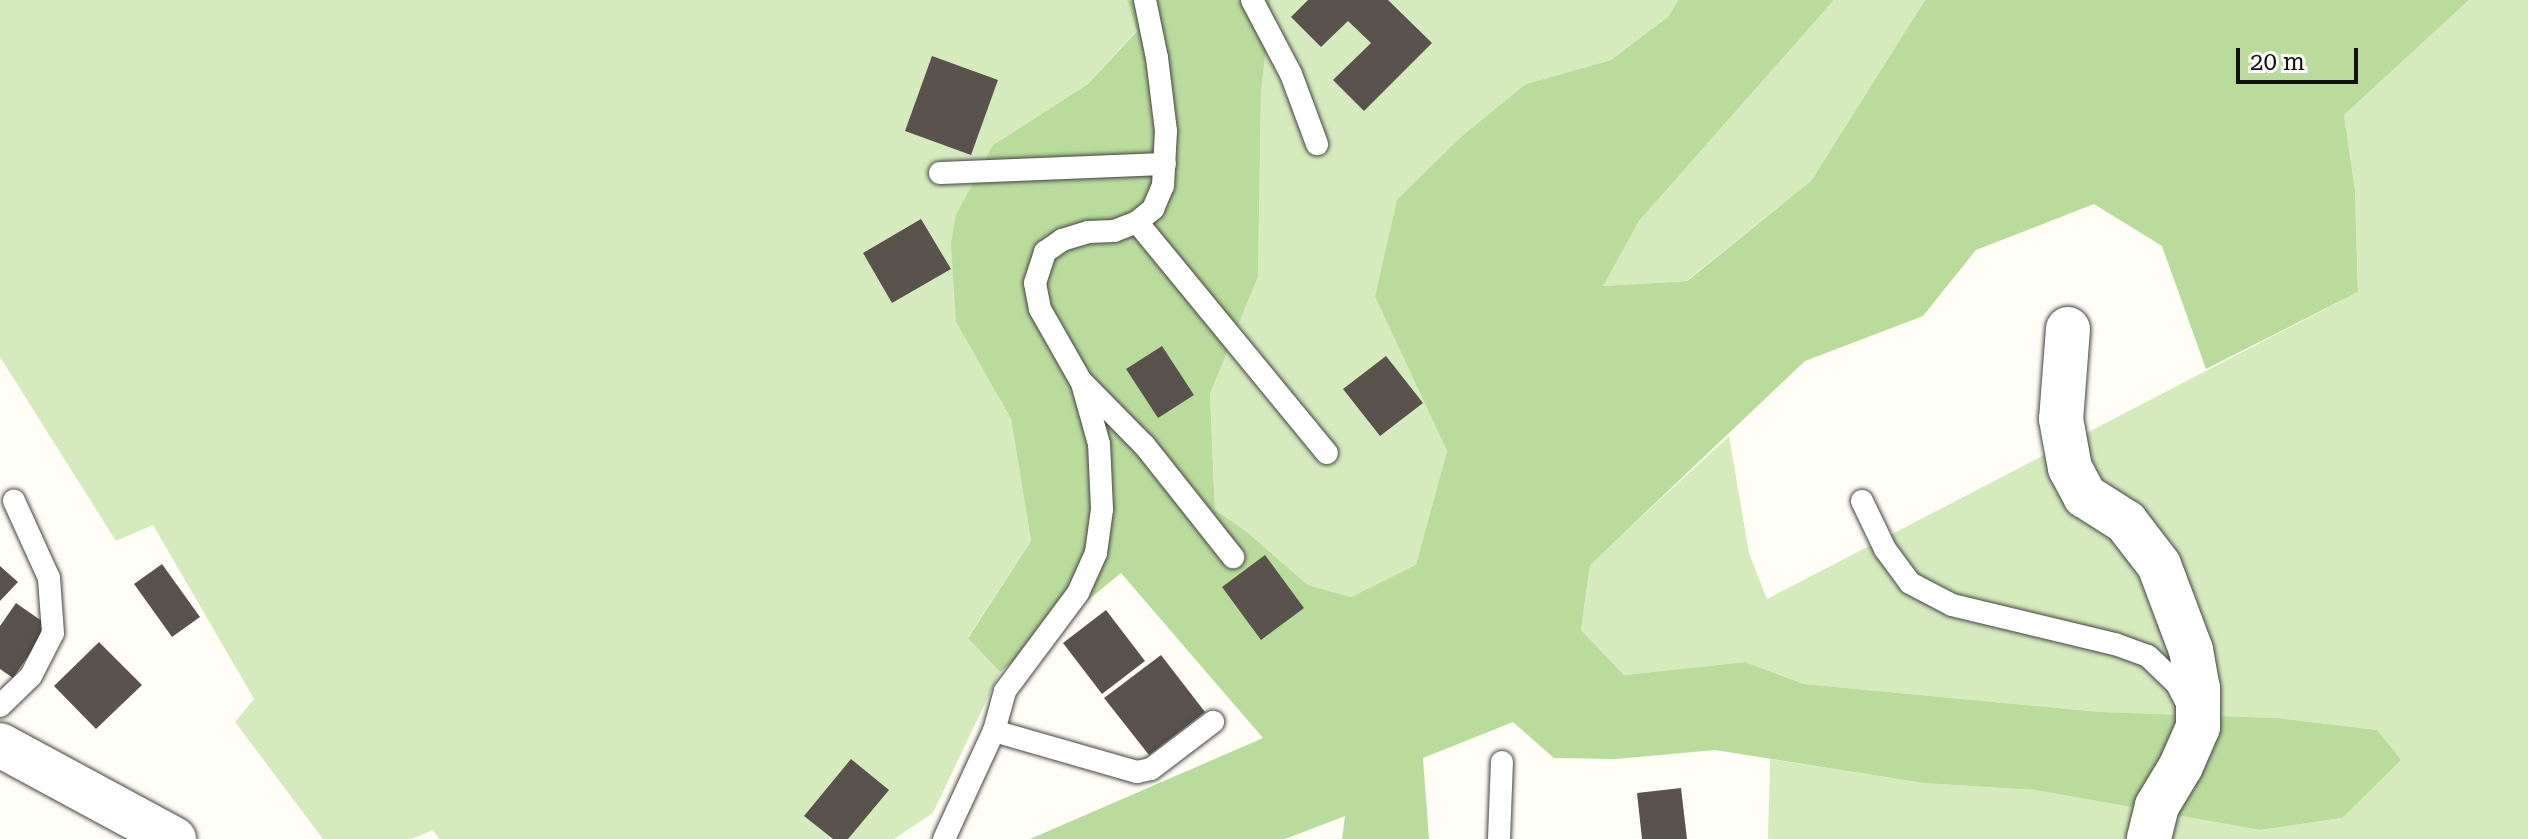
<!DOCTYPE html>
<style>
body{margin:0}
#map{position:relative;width:2528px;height:839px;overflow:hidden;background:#fffdf5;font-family:"Roboto Serif",serif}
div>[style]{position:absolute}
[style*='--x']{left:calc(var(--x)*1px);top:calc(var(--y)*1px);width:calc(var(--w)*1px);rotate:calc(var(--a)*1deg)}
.green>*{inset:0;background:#d5ebbd}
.forest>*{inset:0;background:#b9dc9c}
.building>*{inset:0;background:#5a524d}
.roads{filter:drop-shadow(0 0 2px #444) drop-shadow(0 0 2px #444)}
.service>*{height:22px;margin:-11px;padding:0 11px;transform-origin:11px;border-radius:11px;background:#fff}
.minor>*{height:44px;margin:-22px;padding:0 22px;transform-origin:22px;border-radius:22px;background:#fff}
span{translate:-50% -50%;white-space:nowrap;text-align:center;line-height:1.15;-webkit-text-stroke:8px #fff;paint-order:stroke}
.scale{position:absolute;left:2236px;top:48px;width:122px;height:36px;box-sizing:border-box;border:4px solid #111;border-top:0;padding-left:10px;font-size:24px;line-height:28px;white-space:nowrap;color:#111;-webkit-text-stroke:6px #fff;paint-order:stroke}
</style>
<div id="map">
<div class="green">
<i style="clip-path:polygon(0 0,1127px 0,1137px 30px,1088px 84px,993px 145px,956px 322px,1011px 419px,1031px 541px,968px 637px,1000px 672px,933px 813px,894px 839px,439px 839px,433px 830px,412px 839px,323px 839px,235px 722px,254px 699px,153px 525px,116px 541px,0 357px)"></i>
<i style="clip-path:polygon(1271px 0,1678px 0,1669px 16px,1611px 60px,1526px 84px,1375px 297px,1447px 451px,1416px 566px,1351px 597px,1308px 585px,1246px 531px,1215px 510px,1210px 394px,1258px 277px,1261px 94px)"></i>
<i style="clip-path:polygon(1834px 0,1925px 0,1811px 181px,1686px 281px,1602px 286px,1639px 221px)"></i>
<i style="clip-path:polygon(2469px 0,2528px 0,2528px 839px,1768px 839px,1770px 759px,1923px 783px,2035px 790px,2260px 830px,2342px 818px,2377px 730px,2278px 718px,2101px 712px,1804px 684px,1745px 662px,1624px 675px,1581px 630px,1590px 564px,1729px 436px,1749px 553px,1767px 599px,2358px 292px,2355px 190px,2344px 115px)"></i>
</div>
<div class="forest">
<i style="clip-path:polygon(1127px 0,1271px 0,1261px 94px,1258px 277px,1210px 394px,1215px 510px,1246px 531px,1308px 585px,1351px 597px,1416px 565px,1447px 451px,1375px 297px,1397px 200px,1461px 137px,1526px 84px,1611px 60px,1669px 16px,1678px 0,1834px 0,1639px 221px,1603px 286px,1687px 281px,1811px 181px,1925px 0,2469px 0,2344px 115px,2355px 190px,2358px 292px,2206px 369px,2162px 246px,2094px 204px,1976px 250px,1923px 316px,1805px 361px,1590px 565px,1581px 630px,1624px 675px,1745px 662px,1804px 684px,2101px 712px,2278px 718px,2377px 730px,2401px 760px,2342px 818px,2260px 830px,2035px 790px,1923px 783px,1715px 750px,1616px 759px,1554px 758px,1513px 722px,1423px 758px,1429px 839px,1342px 839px,1345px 816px,1285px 839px,1030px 839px,1263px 738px,1121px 573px,1000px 672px,968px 638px,1031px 541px,1011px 419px,956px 322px,951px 243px,956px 215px,993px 145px,1088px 84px,1137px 31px)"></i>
</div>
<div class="building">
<i style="clip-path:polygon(1308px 0,1388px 0,1432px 43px,1364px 111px,1333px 80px,1371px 43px,1348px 21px,1321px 47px,1291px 17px)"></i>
<i style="clip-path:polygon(932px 56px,998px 80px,971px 155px,905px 131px)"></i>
<i style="clip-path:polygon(921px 219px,951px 269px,892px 303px,863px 253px)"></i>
<i style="clip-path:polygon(1162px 346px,1194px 395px,1158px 418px,1126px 369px)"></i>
<i style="clip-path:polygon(1386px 356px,1423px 403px,1380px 436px,1343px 389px)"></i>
<i style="clip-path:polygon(1265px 555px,1304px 608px,1261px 640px,1222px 587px)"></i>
<i style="clip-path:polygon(162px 564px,200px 617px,172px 637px,134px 584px)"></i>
<i style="clip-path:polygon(0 566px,18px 582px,0 601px)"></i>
<i style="clip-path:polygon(16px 603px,49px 626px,13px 678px,0 669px,0 626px)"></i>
<i style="clip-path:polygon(1106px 610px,1145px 661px,1102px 694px,1063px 643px)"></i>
<i style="clip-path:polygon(99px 642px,142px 685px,96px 729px,54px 686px)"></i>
<i style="clip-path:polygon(1161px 655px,1205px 712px,1149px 755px,1104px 698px)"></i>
<i style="clip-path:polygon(851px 759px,889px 790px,848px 839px,833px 839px,804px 816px)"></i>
<i style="clip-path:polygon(1681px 788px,1687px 839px,1642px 839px,1637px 793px)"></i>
</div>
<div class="roads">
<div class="service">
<i style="--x:1252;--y:0;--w:84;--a:62.2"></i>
<i style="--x:1291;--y:74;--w:75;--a:69.6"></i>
<i style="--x:940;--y:173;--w:225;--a:-2.3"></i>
<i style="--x:1137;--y:222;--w:299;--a:50.6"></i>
<i style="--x:1083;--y:383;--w:88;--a:45.5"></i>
<i style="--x:1145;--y:446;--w:142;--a:51.6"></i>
<i style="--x:1862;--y:501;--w:53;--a:64.4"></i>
<i style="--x:1885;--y:549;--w:42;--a:53.7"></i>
<i style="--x:1910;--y:583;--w:47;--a:27.6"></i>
<i style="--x:1952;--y:605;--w:168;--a:13.5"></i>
<i style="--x:2115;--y:644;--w:35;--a:20"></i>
<i style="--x:2148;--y:656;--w:40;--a:44"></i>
<i style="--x:2177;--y:684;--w:25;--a:63"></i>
<i style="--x:0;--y:706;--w:43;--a:-44.1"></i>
<i style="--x:31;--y:676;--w:48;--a:-62.9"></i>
<i style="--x:53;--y:633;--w:55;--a:-94.2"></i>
<i style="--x:49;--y:578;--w:85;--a:-114.4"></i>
<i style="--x:994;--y:731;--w:149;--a:16"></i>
<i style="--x:1137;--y:772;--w:14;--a:-12"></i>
<i style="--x:1151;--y:769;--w:78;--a:-37.2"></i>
<i style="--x:944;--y:839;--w:119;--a:-65.2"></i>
<i style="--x:994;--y:731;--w:41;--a:-74.6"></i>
<i style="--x:1005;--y:691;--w:122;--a:-53.3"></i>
<i style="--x:1078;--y:593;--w:44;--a:-65.8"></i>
<i style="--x:1096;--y:553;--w:44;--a:-82.2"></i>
<i style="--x:1102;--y:509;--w:65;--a:-92.6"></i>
<i style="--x:1099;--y:444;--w:63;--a:-105.6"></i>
<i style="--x:1082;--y:383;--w:85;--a:-119.6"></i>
<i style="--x:1040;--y:309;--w:26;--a:-101"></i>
<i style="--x:1035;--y:283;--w:33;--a:-72"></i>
<i style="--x:1045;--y:252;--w:21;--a:-35"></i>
<i style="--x:1062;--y:240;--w:27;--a:-17"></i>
<i style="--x:1088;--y:232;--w:26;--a:-2"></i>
<i style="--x:1114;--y:231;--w:25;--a:-21"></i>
<i style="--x:1137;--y:222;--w:21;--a:-39"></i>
<i style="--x:1153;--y:209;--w:25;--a:-67"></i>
<i style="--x:1163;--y:186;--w:55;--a:-86.9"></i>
<i style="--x:1166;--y:131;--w:74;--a:-97"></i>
<i style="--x:1157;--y:58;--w:59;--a:-101.7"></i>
<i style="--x:1499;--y:839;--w:77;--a:-87.8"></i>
</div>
<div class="minor">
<i style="--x:2068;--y:329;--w:90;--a:94.4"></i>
<i style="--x:2061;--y:419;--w:50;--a:79.6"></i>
<i style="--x:2070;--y:468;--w:32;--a:62"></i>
<i style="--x:2085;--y:496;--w:49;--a:32.4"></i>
<i style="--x:2126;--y:522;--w:54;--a:52.5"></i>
<i style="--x:2159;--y:565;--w:91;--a:69.4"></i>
<i style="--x:2191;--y:650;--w:39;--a:80"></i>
<i style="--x:2198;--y:688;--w:39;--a:90"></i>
<i style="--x:2198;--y:727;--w:43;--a:113.6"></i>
<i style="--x:2181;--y:766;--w:47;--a:121"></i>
<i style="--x:2157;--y:806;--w:34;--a:104"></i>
<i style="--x:0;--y:745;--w:198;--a:28.4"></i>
</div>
</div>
<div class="scale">20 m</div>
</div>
